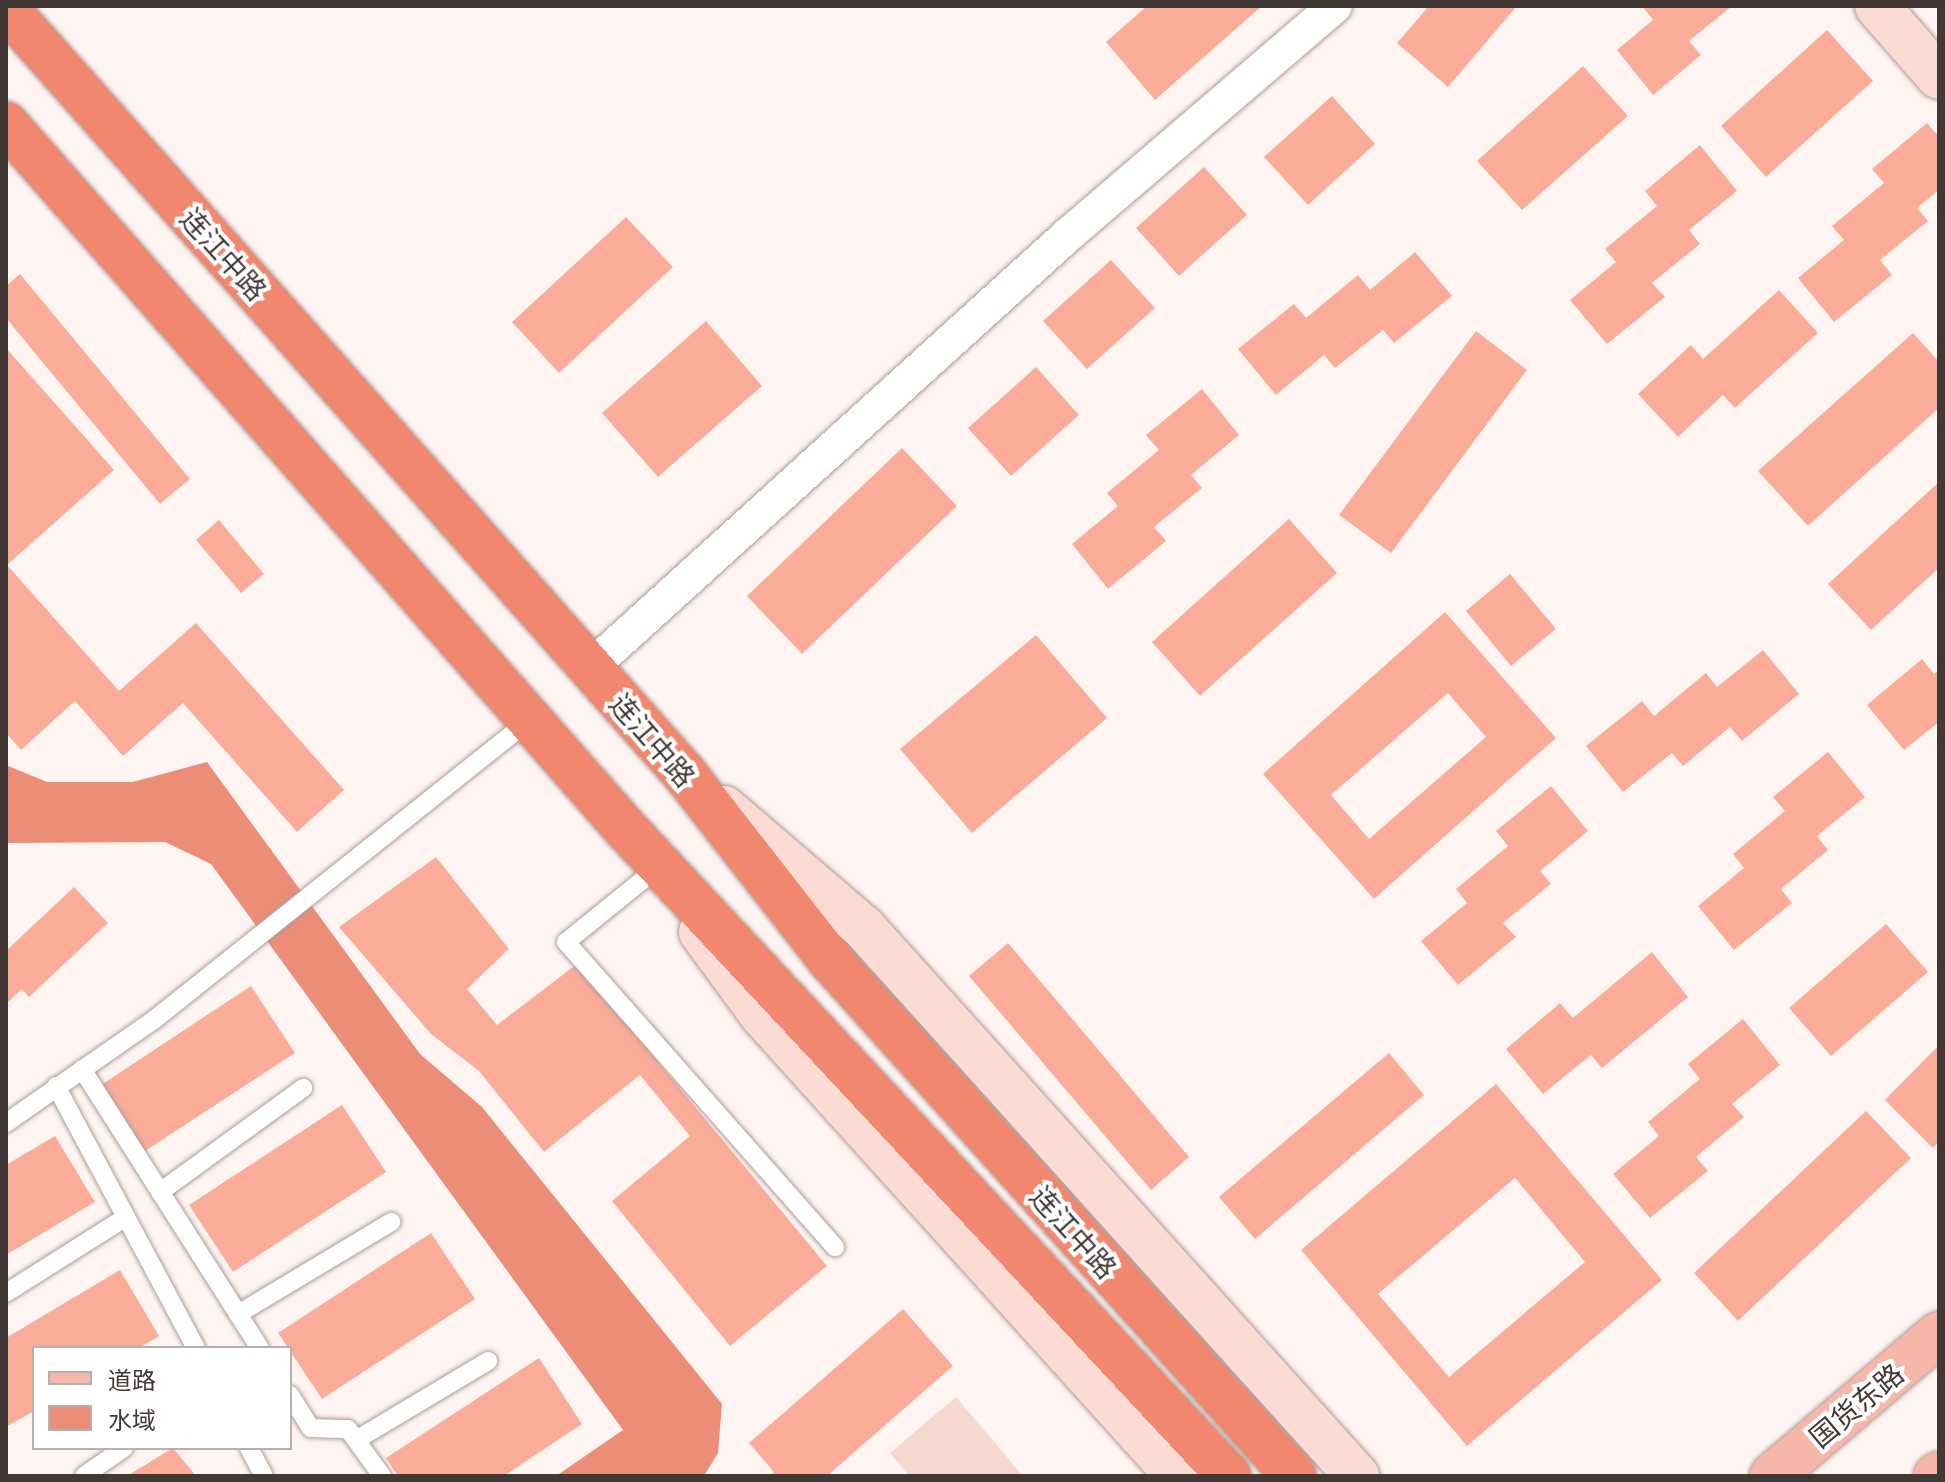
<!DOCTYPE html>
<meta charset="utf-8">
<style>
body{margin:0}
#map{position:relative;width:1945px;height:1482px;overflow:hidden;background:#fef5f3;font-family:"Noto Sans","Noto Sans SC",sans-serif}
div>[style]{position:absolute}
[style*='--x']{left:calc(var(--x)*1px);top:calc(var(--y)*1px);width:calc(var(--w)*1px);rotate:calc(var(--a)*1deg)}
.green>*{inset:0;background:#f6d8d1}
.water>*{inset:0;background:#ec8e77}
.building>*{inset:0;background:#faac99}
.roads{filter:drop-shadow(0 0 2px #af9b96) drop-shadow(0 0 2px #af9b96)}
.lane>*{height:18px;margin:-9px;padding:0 9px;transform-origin:9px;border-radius:9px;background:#fff}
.street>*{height:34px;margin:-17px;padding:0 17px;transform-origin:17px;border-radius:17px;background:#fff}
.secondary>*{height:44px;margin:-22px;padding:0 22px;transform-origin:22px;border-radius:22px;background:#fbdbd4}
.primary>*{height:44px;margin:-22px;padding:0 22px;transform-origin:22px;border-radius:22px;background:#f7b7a8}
.highway>*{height:44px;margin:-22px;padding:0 22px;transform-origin:22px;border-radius:22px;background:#f1876e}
span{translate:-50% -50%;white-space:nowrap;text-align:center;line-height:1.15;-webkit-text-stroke:8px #fff;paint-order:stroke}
.street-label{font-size:28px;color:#423937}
.frame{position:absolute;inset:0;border:8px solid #423937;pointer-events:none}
.legend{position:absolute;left:32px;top:1346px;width:260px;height:104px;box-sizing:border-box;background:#fff;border:2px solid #b3b0af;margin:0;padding:10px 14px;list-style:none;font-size:24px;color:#423937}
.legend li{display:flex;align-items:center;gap:16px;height:40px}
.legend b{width:40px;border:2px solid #b3b0af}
</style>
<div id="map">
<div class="green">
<i style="clip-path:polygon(956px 1397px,1023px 1476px,909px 1476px,890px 1453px)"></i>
</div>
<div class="water">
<i style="clip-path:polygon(207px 762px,420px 1054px,482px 1107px,722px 1404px,718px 1453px,704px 1476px,556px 1476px,623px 1430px,211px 864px,165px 842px,6px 843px,6px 765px,47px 782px,133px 782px)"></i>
</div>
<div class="building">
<i style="clip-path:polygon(1147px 6px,1262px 6px,1155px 100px,1106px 42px)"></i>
<i style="clip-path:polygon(1429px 6px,1517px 6px,1448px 87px,1397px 43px)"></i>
<i style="clip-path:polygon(1642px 6px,1732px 6px,1689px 41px,1701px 55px,1653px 95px,1617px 50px,1653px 20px)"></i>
<i style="clip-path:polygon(1827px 30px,1873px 81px,1766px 177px,1721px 126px)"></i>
<i style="clip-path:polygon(1583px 66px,1628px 116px,1522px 210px,1477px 161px)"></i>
<i style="clip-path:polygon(1332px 96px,1375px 144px,1308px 205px,1264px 157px)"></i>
<i style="clip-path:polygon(1927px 123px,1939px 137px,1939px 190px,1917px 208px,1928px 221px,1880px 260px,1892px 275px,1834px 322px,1798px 278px,1844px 240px,1832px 226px,1884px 183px,1872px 169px)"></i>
<i style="clip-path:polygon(1700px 145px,1737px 191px,1689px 230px,1700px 244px,1652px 283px,1665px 297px,1607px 344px,1570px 300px,1616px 262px,1605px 249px,1657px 206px,1645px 191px)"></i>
<i style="clip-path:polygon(1204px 167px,1247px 215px,1179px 276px,1136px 228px)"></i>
<i style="clip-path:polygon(626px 217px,673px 267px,559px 373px,512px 322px)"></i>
<i style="clip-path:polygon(1415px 252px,1452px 296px,1394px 343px,1383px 330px,1335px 368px,1324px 355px,1276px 395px,1238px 349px,1294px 304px,1306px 318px,1358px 275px,1370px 290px)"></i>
<i style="clip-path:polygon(1111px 260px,1155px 308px,1087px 369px,1043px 321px)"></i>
<i style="clip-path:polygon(20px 274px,190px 479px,160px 504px,6px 318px,6px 286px)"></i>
<i style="clip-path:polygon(1779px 290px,1818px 333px,1735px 408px,1723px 395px,1678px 437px,1638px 394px,1691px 345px,1703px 359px)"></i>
<i style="clip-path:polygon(706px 321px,762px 386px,658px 477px,602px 413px)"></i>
<i style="clip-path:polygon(1476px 331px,1527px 370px,1391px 553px,1339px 515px)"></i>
<i style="clip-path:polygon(1913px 333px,1939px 362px,1939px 408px,1808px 526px,1758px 471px)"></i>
<i style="clip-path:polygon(6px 348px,114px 470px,7px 565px,119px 691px,196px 623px,344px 790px,297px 832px,183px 703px,123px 756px,75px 701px,21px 750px,6px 733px)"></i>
<i style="clip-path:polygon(1036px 367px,1079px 415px,1011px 476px,968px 428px)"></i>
<i style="clip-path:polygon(1202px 389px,1239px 435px,1191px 475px,1202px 488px,1154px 527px,1166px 541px,1108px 589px,1072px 544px,1118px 506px,1107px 493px,1159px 450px,1146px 435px)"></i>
<i style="clip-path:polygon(902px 448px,957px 506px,802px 654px,747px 596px)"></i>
<i style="clip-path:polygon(1939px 482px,1939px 568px,1871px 630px,1828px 584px)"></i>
<i style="clip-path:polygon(1289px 519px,1337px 573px,1200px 696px,1152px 642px)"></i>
<i style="clip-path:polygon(219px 520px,264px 574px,241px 593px,196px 540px)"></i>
<i style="clip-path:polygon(1510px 574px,1556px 629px,1511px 666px,1466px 611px)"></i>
<i style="clip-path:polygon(evenodd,1445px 612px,1556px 738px,1374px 899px,1263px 774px,1445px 612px,1448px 693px,1486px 737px,1369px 839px,1331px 795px,1448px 693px)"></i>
<i style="clip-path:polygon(1036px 635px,1107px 718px,972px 833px,900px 749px)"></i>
<i style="clip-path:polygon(1763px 650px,1799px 694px,1742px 741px,1730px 727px,1683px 766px,1672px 753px,1623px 792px,1586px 746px,1642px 701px,1654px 716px,1706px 673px,1717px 687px)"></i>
<i style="clip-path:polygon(1922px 659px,1934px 674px,1939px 670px,1939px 722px,1904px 750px,1867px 705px)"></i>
<i style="clip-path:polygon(1828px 752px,1865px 797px,1817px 836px,1828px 850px,1781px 889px,1792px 903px,1734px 950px,1698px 906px,1744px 868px,1733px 854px,1785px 811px,1773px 797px)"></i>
<i style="clip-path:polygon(1551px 786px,1588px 831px,1540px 871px,1551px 884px,1503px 923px,1516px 937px,1458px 985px,1421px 941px,1467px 903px,1456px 889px,1508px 846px,1496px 831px)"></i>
<i style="clip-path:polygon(436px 857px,509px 949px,467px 989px,497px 1025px,577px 964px,827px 1266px,730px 1346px,612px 1201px,690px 1136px,640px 1075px,544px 1152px,479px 1071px,431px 1034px,339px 927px)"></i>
<i style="clip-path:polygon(74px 887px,108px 923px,29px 997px,22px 989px,6px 1004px,6px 951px)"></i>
<i style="clip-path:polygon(1886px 924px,1928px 972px,1831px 1056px,1789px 1008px)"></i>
<i style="clip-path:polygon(1008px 943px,1189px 1157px,1151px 1190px,969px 976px)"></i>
<i style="clip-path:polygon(1652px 952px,1688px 997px,1602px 1068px,1591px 1055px,1543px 1094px,1506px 1049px,1560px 1003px,1573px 1018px)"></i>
<i style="clip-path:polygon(251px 986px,295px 1053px,142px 1153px,98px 1087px)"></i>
<i style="clip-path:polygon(1743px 1019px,1780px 1065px,1732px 1104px,1744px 1117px,1696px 1157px,1708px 1171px,1650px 1218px,1613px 1174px,1659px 1136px,1648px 1122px,1700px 1079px,1688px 1064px)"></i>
<i style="clip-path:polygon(1939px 1045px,1939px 1141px,1933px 1148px,1885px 1100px)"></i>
<i style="clip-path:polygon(1389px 1053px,1424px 1095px,1255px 1239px,1219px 1197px)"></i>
<i style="clip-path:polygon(evenodd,1496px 1084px,1662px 1280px,1467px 1446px,1301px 1250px,1496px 1084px,1515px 1178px,1585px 1262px,1449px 1377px,1378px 1294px,1515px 1178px)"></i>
<i style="clip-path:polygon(342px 1105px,386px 1172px,233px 1272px,189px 1205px)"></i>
<i style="clip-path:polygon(1866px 1111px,1911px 1158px,1738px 1321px,1694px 1273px)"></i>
<i style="clip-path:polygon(55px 1136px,95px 1202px,6px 1255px,6px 1165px)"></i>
<i style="clip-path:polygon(431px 1233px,475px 1299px,322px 1399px,278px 1333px)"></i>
<i style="clip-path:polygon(120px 1270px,159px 1336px,139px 1348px,34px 1348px,34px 1411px,6px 1427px,6px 1338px)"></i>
<i style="clip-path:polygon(903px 1309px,953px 1366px,827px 1476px,769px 1476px,774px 1472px,749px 1443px)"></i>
<i style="clip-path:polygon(539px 1358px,582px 1424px,504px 1476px,398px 1476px,386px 1458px)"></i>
<i style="clip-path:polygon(173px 1448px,196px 1476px,127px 1476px)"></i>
</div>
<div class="roads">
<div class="lane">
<i style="--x:655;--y:870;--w:114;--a:141"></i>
<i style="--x:566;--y:942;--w:407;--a:48.6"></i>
<i style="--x:82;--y:1069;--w:331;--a:57.5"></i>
<i style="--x:56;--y:1086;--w:297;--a:61.9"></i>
<i style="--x:6;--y:1123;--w:182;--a:-34.9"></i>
<i style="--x:155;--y:1019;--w:480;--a:-38.6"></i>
<i style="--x:160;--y:1192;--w:177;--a:-36"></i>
<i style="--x:6;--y:1293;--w:142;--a:-32.3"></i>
<i style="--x:238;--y:1314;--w:179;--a:-31"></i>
<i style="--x:290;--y:1395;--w:39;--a:58"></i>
<i style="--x:311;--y:1428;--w:37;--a:2"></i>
<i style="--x:348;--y:1429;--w:58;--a:54.1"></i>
<i style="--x:356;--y:1440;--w:154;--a:-30.9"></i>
<i style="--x:249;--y:1448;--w:32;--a:62"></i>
<i style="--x:84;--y:1476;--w:49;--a:-35"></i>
</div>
<div class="street">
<i style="--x:590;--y:668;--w:646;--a:-42.18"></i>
<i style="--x:1069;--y:234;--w:350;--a:-40.6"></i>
</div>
<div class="secondary">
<i style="--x:1877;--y:6;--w:94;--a:48.9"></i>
<i style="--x:724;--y:808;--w:183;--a:40.6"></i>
<i style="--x:863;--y:927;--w:739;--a:48.02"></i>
<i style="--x:701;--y:932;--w:103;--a:53.7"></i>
<i style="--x:762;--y:1015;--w:621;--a:47.94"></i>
</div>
<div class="primary">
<i style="--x:1772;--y:1476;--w:219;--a:-40.4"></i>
<i style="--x:1936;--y:1476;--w:4;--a:-34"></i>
</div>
<div class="highway">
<i style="--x:6;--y:8;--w:1022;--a:48.45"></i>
<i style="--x:684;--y:773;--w:237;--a:52"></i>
<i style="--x:830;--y:960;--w:694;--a:48.04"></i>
<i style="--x:6;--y:124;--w:936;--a:48.68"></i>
<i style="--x:624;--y:827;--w:887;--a:47.01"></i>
</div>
</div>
<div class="street-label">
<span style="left:224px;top:254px;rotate:48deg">连江中路</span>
<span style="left:653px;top:740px;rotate:49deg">连江中路</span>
<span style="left:1074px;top:1232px;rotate:48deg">连江中路</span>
<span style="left:1856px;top:1405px;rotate:-40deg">国货东路</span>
</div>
<div class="frame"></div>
<ul class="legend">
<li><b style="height:10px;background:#f7b7a8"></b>道路</li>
<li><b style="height:22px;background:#ec8e77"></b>水域</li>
</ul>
</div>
